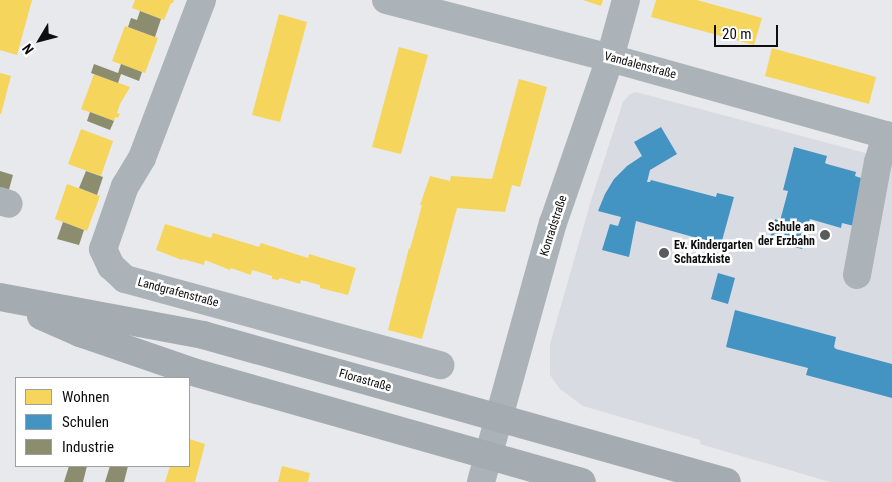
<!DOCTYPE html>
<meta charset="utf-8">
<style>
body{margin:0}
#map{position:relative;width:892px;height:482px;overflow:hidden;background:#e7e9ec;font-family:"Roboto Condensed",sans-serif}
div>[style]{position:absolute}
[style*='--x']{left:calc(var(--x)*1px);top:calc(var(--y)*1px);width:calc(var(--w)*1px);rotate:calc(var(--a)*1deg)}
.built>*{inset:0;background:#d9dbe2}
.homes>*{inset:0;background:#f6d55c}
.schools>*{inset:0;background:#4393c3}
.industry>*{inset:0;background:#8c8c6e}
.minor>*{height:28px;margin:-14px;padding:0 14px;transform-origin:14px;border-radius:14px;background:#acb3b8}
.major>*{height:28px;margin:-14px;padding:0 14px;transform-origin:14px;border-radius:14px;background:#a4abb1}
.dots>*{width:14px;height:14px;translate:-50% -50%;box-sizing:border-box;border:2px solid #fff;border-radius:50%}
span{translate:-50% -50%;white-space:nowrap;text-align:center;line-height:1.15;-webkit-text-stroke:5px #fff;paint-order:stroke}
.street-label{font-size:12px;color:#0e0e10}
.poi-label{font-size:12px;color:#0e0e10;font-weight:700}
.right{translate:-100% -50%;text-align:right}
.left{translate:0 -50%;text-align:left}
.legend{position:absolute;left:15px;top:377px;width:175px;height:90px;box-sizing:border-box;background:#fff;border:1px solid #9f9f9f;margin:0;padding:6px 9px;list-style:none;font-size:15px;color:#0e0e10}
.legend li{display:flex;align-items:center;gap:10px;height:25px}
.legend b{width:25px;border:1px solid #9f9f9f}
.north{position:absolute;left:15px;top:15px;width:50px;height:50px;-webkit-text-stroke:4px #fff;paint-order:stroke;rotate:233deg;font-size:14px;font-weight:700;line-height:20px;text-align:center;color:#0e0e10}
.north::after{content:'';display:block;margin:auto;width:18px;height:22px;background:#0e0e10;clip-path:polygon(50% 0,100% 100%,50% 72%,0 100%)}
.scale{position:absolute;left:714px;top:25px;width:64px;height:22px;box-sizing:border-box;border:2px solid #0e0e10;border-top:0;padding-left:6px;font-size:15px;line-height:18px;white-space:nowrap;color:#0e0e10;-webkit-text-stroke:4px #fff;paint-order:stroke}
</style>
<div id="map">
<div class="built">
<i style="clip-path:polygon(636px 92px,892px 160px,892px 482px,830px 482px,700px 444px,700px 440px,583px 406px,560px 389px,550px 375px,550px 344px,592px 197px,623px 102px,630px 94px)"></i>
</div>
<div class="homes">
<i style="clip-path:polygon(0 0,32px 0,17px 55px,0 50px)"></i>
<i style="clip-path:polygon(135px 0,174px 0,173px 3px,171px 3px,164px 20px,132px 8px)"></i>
<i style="clip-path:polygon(583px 0,603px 0,601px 6px)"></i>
<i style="clip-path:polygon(656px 0,697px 0,762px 18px,754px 45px,651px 17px)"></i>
<i style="clip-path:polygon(279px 14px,307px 22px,280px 122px,252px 115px)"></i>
<i style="clip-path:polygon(125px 26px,158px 38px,145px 73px,112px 61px)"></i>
<i style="clip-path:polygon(399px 47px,428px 55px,401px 154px,372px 147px)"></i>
<i style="clip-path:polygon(772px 48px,876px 77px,869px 104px,765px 76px)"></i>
<i style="clip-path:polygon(0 73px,11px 76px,1px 114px,0 114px)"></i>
<i style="clip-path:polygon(94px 74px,130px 87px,120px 104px,117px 113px,120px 114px,118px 118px,115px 117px,114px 121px,81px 109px)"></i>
<i style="clip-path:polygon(519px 79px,547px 87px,520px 187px,512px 185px,505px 212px,457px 208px,422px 339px,388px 330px,409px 248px,410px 249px,422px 205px,420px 205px,430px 176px,450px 181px,451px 176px,492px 179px)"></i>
<i style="clip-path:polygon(81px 129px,113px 141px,101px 176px,68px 164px)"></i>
<i style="clip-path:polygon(67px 184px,100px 196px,87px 231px,55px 219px)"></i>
<i style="clip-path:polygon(165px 224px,211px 238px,213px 233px,259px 247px,261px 243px,308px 258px,309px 254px,356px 268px,348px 295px,320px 288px,320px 285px,301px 280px,300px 284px,280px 278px,278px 280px,272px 279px,272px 276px,252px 270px,251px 275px,231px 268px,230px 270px,205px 260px,204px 265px,183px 259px,182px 260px,156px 250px)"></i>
<i style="clip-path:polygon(189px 439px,205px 444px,195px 482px,165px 482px,170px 466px,189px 466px)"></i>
<i style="clip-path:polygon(282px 466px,310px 473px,308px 482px,278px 482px)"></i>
</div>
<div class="schools">
<i style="clip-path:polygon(661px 127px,677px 154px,650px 170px,647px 182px,650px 182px,651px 180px,716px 197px,717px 193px,734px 197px,720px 248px,703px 243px,704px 240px,636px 221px,629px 257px,602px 250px,610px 224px,618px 226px,621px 217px,598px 211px,605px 194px,614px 179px,627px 166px,642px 156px,634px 142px)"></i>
<i style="clip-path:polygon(794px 147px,827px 156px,825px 163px,827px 164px,856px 172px,855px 176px,867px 180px,854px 226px,842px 223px,841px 228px,810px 219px,802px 249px,769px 240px,775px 219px,780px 221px,788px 191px,783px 190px)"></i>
<i style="clip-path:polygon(718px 273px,735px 278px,728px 304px,711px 299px)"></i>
<i style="clip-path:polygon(735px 310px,836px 337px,834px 347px,836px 349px,892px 364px,892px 398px,806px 375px,808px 368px,726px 347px)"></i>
</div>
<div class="industry">
<i style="clip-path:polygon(140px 11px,161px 19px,155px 37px,128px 27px,131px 18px,137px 20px)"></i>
<i style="clip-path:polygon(94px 64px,118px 73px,121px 64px,142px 72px,139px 81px,121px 74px,118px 83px,91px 73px)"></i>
<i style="clip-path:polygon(90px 112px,114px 121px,110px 130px,87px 121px)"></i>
<i style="clip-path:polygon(0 171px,13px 175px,8px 193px,0 191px)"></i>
<i style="clip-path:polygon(86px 171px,103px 177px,97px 195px,79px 188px)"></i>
<i style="clip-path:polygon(63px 222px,84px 230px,79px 245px,57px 239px)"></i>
<i style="clip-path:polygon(69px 466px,87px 466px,83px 482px,64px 482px)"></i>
<i style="clip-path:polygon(110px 466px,128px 466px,124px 482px,105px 482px)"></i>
</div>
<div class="minor">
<i style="--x:202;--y:0;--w:169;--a:110.8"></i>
<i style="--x:142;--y:158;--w:33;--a:121"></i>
<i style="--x:125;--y:186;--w:67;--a:109.2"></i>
<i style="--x:103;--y:249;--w:19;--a:65"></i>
<i style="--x:111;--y:266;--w:19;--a:43"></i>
<i style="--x:125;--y:279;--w:327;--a:15.3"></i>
<i style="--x:386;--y:0;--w:231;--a:14.5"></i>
<i style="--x:610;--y:58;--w:293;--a:15.6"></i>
<i style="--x:0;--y:201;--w:9;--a:18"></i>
<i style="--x:857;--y:275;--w:115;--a:-79.5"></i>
<i style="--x:878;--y:162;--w:28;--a:-73"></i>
<i style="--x:481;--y:482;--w:269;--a:-74.5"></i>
<i style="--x:553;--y:223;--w:175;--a:-70.9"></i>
<i style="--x:610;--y:58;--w:60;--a:-74.6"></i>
</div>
<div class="major">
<i style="--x:0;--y:297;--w:207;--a:10.6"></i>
<i style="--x:203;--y:335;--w:544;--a:15.67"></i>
<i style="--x:41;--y:316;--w:43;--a:23.6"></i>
<i style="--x:80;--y:333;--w:120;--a:19"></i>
<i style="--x:193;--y:372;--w:404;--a:15.8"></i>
</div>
<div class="dots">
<i style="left:825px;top:235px;background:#5a5b5d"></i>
<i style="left:664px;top:253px;background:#5a5b5d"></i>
</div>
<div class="street-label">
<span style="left:640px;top:66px;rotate:15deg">Vandalenstraße</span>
<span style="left:554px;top:226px;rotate:-72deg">Konradstraße</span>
<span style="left:178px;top:293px;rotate:15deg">Landgrafenstraße</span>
<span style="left:365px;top:381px;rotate:16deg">Florastraße</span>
</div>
<div class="poi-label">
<span class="right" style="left:815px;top:235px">Schule an<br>der Erzbahn</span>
<span class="left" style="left:674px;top:253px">Ev. Kindergarten<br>Schatzkiste</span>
</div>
<ul class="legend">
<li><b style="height:14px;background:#f6d55c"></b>Wohnen</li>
<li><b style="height:14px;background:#4393c3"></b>Schulen</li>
<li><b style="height:14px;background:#8c8c6e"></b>Industrie</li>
</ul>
<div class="north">N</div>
<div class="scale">20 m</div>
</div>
